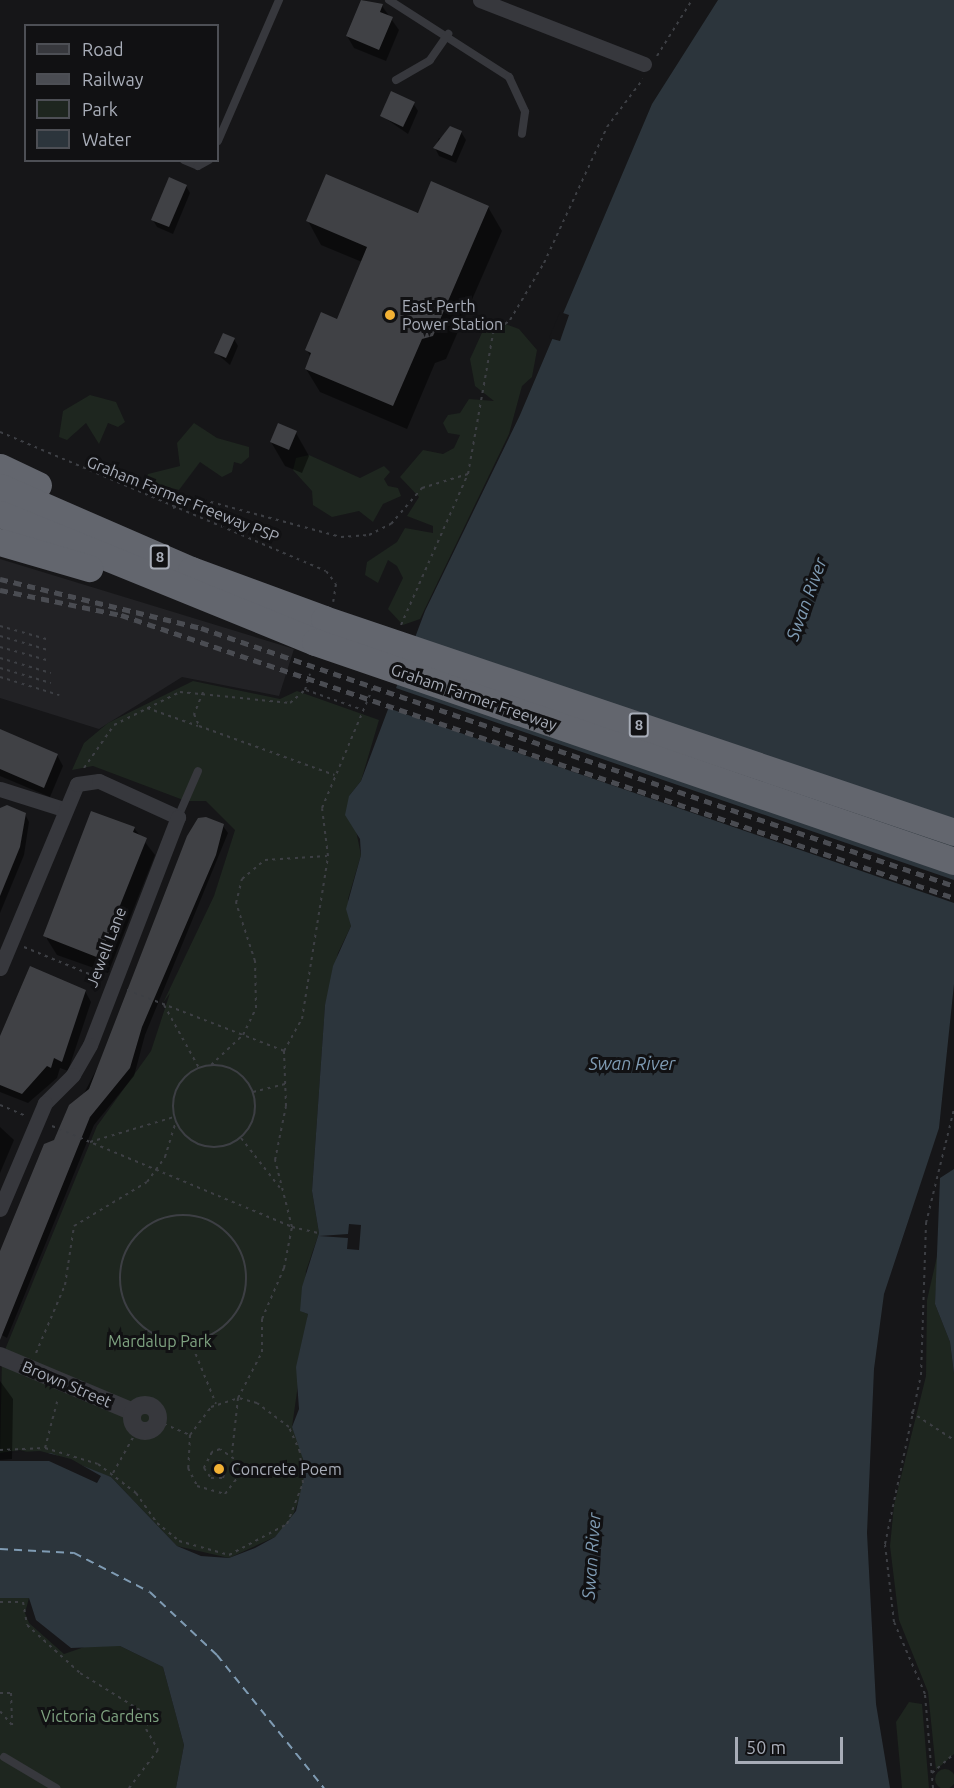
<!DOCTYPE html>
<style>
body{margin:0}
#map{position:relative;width:954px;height:1788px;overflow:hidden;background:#161618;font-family:Ubuntu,sans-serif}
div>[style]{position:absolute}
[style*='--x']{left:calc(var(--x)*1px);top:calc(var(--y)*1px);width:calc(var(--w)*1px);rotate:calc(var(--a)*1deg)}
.built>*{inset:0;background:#222225}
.green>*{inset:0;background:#1e261f}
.round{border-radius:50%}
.water>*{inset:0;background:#2c353c}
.pier>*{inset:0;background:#161618}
.shadow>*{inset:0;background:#0007}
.ferry>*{height:1.5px;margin-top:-0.75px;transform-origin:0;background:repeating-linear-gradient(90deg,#7f9bb3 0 8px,transparent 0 14px)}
.building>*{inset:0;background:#404145}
.path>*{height:2px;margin-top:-1px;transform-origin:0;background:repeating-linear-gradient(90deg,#3d3f44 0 3px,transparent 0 7.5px)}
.path>.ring{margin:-1px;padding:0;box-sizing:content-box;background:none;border:2px solid #3d3f44;border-radius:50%}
.service>*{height:8px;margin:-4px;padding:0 4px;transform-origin:4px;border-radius:4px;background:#37383d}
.minor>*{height:15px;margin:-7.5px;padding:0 7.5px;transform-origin:7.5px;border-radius:7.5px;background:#37383d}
.tertiary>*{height:18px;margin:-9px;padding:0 9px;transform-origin:9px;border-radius:9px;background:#37383d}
.tertiary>.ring{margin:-9px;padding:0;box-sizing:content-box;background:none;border:18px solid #37383d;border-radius:50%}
.motorway>*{height:27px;margin:-13.5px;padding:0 13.5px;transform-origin:13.5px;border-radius:13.5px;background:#63666e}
.rail>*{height:4.5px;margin-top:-2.25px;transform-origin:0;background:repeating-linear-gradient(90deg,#4a4c52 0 8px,transparent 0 14px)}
.dots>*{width:16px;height:16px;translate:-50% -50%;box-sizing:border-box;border:3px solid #111113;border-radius:50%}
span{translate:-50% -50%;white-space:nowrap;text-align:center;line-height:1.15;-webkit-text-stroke:6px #111113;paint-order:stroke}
.shield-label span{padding:2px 4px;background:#111113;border:2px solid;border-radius:4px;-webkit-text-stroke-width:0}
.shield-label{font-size:15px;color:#a8adb8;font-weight:700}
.poi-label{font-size:16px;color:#a8adb8}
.left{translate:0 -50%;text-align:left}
.street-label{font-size:16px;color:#a8adb8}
.park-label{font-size:16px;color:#7fa381}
.water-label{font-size:18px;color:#7f9bb3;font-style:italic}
.legend{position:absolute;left:24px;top:24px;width:195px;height:138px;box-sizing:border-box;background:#111113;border:2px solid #4d4f55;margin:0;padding:8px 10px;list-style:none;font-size:18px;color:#a8adb8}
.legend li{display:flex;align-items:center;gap:12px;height:30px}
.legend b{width:30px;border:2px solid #4d4f55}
.scale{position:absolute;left:735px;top:1737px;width:108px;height:27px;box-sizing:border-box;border:3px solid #a8adb8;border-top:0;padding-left:8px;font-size:18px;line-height:21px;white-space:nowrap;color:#a8adb8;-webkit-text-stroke:4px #111113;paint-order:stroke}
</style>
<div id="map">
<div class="built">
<i style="clip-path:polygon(0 559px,294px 649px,279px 696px,182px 677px,99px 729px,0 698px)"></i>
</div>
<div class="green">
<i style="clip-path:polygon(497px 321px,519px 329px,537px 350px,532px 377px,522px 386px,509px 434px,420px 619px,403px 625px,388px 609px,403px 578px,397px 566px,388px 560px,378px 583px,365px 575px,367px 562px,397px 542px,405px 528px,433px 533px,433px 526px,407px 516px,419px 497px,400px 477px,423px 450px,443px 454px,454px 448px,460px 435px,448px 433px,443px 423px,448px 415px,460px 413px,469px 399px,494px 401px,475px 386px,470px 359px,486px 324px,497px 329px)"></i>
<i style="clip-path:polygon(90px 395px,116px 402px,125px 422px,118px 427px,108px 423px,99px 444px,86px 423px,67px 440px,59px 437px,63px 411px)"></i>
<i style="clip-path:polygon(194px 423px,217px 438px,249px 447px,249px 457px,241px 464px,234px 462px,232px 472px,222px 477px,200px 462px,179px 490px,145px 481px,148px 474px,180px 466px,177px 443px)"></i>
<i style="clip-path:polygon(309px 455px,360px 478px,384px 466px,390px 472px,384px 479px,388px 486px,398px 488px,401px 496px,383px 504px,373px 522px,359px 511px,332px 517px,313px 505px,312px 491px,293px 470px,296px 458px)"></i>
<i style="clip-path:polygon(193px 681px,280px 699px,297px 691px,379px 720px,361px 781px,349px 796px,361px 855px,348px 899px,351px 926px,338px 953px,325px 1006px,312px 1191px,319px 1233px,306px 1271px,303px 1312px,308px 1314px,292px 1427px,302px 1451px,305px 1484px,290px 1523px,275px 1537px,229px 1558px,177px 1546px,111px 1477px,20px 1450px,0 1453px,2px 1357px,97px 1126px,151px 1051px,170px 993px,163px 1003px,214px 896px,235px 830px,206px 801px,186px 801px,93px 766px,72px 770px,84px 743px,108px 723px)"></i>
<i style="clip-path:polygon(938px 1252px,935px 1304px,950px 1342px,954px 1374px,954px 1754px,936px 1770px,928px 1692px,899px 1620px,890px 1546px,894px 1505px,926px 1376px,927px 1300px)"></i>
<i style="clip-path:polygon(0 1598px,29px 1598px,25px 1613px,29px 1623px,64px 1654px,93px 1644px,120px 1646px,163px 1667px,184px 1745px,176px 1788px,0 1788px)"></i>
<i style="clip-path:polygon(909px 1702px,922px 1704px,929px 1788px,902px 1788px,896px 1722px)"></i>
<i class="round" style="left:935px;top:1769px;width:20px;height:20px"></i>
</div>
<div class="water">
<i style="clip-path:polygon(718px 0,954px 0,954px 984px,939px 1128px,884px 1294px,874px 1369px,867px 1533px,876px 1704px,890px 1788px,176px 1788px,184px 1745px,163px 1667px,120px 1646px,71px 1648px,36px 1620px,29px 1598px,0 1598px,0 1453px,51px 1453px,111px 1477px,177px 1546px,201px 1556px,229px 1558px,255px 1548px,275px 1537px,296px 1511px,306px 1468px,292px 1427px,299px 1409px,296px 1367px,308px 1314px,300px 1311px,302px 1287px,319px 1233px,312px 1191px,325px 1005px,333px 966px,351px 926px,346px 909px,361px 855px,360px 839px,345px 815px,349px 796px,361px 781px,425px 611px,520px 415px,652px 104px)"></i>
<i style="clip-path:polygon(954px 1169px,954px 1374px,950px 1342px,935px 1304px,940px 1178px)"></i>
</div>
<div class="pier">
<i style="clip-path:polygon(560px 312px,569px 315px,560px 341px,549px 338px)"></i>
<i style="clip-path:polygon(390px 686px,954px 880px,954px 903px,382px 706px)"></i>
<i style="clip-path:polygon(349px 1224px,361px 1225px,359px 1250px,347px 1249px,348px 1238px,319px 1236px,348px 1234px)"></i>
<i style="clip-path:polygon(40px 1451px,71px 1459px,101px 1476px,97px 1483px,49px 1461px,0 1461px,0 1453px)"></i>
</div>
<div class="shadow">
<i style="clip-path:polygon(362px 0,382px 6px,399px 30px,386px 61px,354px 48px,347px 36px)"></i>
<i style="clip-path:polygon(413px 103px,418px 111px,408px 134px,382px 116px)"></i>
<i style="clip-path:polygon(461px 132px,466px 140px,456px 163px,439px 156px,435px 148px,439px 138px,446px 141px)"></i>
<i style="clip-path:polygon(186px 186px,190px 193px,173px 234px,157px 227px,153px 220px)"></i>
<i style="clip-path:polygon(488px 207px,502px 231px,446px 359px,435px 363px,407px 429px,320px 392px,306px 369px,311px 358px,307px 350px,338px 321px,362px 262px,321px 245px,308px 221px)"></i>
<i style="clip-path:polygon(234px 339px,238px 346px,230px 365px,216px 353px)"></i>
<i style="clip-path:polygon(296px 433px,309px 456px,302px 473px,285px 466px,271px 442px)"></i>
<i style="clip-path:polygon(0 733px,57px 755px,63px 766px,50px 797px,0 776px)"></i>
<i style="clip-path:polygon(0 810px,25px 814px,29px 822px,24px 855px,0 913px)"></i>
<i style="clip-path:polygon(92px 813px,134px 828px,155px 855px,108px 973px,57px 955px,47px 939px,47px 927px)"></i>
<i style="clip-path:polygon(223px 826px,228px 833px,145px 1035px,134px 1076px,94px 1125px,7px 1338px,0 1334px,0 1255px)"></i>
<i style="clip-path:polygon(85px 991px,91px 1002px,68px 1071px,60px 1068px,57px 1078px,28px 1103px,0 1092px,0 1040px)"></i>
<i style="clip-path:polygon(0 1127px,14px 1140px,0 1173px)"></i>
<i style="clip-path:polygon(0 1381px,13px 1399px,12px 1459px,0 1460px)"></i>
</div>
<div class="ferry">
<i style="--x:0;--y:1549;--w:74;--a:3.1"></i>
<i style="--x:74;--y:1553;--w:85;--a:27.2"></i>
<i style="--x:150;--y:1592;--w:92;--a:43.2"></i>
<i style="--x:217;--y:1655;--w:171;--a:51.2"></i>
</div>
<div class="building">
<i style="clip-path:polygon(361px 0,383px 4px,380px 12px,393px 17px,379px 50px,346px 36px)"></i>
<i style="clip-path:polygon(391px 91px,415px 102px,403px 127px,380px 116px)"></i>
<i style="clip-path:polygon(450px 126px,462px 131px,452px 156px,433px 148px)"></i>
<i style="clip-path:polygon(326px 174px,418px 213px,431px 181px,489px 206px,433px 336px,422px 339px,393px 406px,305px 369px,311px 353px,305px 350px,321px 312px,337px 319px,367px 247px,306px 221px)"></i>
<i style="clip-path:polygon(169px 177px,187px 185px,169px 227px,151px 220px)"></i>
<i style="clip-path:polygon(223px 333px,235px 338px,226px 358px,214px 353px)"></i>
<i style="clip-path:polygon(278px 423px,297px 431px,289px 450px,270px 442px)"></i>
<i style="clip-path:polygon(0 729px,58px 754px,44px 788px,0 769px)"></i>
<i style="clip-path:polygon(7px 805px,26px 813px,20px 847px,0 896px,0 808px)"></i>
<i style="clip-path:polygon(91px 811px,135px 827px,133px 832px,147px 838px,99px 958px,43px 936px)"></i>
<i style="clip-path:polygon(206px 817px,224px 824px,216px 855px,142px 1027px,130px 1068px,90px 1117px,0 1340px,0 1251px,44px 1144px,54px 1140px,69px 1105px,89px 1089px,187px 836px,198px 818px)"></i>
<i style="clip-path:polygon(30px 966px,86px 990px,62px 1062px,54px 1058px,51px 1068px,47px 1066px,22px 1094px,0 1085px,0 1036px)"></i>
</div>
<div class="path">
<i style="--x:657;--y:56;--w:66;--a:-58"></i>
<i style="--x:0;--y:432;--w:354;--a:23.1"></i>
<i style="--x:326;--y:571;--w:16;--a:52"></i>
<i style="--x:336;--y:584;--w:18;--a:99"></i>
<i style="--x:173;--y:508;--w:25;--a:-23"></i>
<i style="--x:196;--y:498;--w:150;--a:15.1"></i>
<i style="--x:341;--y:537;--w:28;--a:-4"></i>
<i style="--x:369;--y:535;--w:25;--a:-27"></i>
<i style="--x:391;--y:524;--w:48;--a:-49.3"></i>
<i style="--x:422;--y:488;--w:48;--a:-16.9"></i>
<i style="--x:401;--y:625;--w:165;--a:-66.1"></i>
<i style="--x:468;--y:474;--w:143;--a:-79.9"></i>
<i style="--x:493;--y:333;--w:21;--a:-37"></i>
<i style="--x:510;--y:320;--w:66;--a:-59.2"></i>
<i style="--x:544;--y:263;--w:150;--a:-65.1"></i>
<i style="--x:607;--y:127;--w:60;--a:-53.1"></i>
<i style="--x:0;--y:626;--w:48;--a:15.8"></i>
<i style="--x:0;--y:636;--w:50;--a:16.3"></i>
<i style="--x:0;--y:647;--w:52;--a:15.6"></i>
<i style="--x:0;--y:658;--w:53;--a:16.4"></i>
<i style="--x:0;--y:668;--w:53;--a:16.4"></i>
<i style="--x:0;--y:677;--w:62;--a:17"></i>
<i style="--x:306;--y:690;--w:60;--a:19.3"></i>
<i style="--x:203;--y:692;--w:24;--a:112"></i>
<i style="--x:194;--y:714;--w:13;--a:67"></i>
<i style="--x:199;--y:726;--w:144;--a:19.9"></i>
<i style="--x:147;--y:708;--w:54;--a:19.4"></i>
<i style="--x:84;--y:768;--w:52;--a:-55.1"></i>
<i style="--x:114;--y:725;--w:74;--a:-26.6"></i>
<i style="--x:180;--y:692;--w:111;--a:5.7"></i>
<i style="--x:290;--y:703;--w:20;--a:-41"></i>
<i style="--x:305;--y:690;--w:17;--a:-73"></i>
<i style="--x:24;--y:947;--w:81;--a:22.5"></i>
<i style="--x:127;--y:990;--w:168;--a:21.2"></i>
<i style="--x:164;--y:1005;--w:72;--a:60.9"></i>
<i class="ring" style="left:173px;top:1065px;width:80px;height:80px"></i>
<i style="--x:211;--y:1065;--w:44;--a:-43.2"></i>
<i style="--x:243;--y:1035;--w:30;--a:-64"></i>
<i style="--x:256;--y:1008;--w:47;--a:-91.2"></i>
<i style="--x:255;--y:961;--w:61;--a:-108.1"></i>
<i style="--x:236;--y:903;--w:25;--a:-76"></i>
<i style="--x:242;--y:879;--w:30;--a:-40"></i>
<i style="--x:265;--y:860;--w:62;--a:-3.7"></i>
<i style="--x:253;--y:1092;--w:34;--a:-14"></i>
<i style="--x:0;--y:1105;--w:26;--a:23"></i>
<i style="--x:52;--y:1126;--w:260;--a:22.8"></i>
<i style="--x:292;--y:1227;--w:28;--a:13"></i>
<i style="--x:241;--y:1138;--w:63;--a:52"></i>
<i style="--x:90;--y:1142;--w:88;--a:-16.6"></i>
<i class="ring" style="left:120px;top:1215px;width:124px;height:124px"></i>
<i style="--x:190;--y:1340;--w:69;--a:67.9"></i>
<i style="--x:151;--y:1346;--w:12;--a:-76"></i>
<i style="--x:36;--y:1353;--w:74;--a:-66.9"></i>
<i style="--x:65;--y:1285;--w:60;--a:-81.3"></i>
<i style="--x:74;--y:1226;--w:85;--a:-31.1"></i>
<i style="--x:147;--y:1182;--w:31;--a:-54"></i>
<i style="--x:165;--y:1157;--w:37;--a:-73"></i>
<i style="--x:911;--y:1412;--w:51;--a:33.1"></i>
<i style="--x:157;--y:1421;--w:36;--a:23"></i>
<i style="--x:190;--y:1435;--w:35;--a:-53"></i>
<i style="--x:211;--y:1407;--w:28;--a:-18"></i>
<i style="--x:238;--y:1398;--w:52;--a:-62.4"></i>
<i style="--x:262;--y:1352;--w:33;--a:-90"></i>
<i style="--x:262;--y:1319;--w:56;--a:-66.7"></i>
<i style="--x:284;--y:1268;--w:42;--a:-79"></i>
<i style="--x:292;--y:1227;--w:69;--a:-104.2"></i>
<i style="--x:275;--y:1160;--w:55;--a:-78.5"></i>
<i style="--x:286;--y:1106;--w:55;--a:-92.1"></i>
<i style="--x:284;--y:1051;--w:37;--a:-61"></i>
<i style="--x:302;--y:1019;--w:165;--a:-80.9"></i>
<i style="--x:328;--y:856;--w:48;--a:-97.1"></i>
<i style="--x:322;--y:808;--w:134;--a:-67.1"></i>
<i style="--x:190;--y:1435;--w:33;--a:93"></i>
<i style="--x:188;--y:1468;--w:20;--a:63"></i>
<i style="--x:197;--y:1486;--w:29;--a:16"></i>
<i style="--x:225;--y:1494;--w:25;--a:-53"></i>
<i style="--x:240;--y:1474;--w:11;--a:-90"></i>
<i style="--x:240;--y:1463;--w:24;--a:-145"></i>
<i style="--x:220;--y:1449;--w:9;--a:159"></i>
<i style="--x:212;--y:1452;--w:18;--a:117"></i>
<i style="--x:204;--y:1468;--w:12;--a:55"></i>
<i style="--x:211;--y:1478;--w:12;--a:0"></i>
<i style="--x:223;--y:1478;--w:11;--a:-75"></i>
<i style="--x:226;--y:1467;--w:9;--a:-139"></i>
<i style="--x:219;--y:1461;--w:9;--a:139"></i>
<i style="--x:212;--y:1467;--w:8;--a:30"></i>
<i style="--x:45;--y:1448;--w:48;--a:-75.4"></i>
<i style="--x:0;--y:1450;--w:45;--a:-2.5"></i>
<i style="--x:45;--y:1448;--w:55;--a:16.8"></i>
<i style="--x:98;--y:1464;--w:48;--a:37.3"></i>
<i style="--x:136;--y:1493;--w:37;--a:55"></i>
<i style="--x:157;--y:1523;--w:28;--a:39"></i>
<i style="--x:179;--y:1541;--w:52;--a:15.6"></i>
<i style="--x:229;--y:1555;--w:66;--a:-28.1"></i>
<i style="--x:287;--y:1524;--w:44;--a:-68.7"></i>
<i style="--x:303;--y:1483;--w:31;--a:-96"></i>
<i style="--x:300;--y:1452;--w:27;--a:-114"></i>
<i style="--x:289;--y:1427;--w:40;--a:-143"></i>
<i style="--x:257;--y:1403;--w:20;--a:-165"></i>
<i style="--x:238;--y:1398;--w:55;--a:96.2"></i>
<i style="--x:113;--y:1473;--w:45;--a:-60.6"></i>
<i style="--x:0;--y:1602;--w:23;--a:0"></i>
<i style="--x:23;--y:1602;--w:23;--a:80"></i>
<i style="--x:27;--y:1625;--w:72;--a:42.2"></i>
<i style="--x:80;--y:1673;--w:80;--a:31.7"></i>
<i style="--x:148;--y:1715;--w:14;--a:98"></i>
<i style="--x:146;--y:1729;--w:24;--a:60"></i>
<i style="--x:158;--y:1750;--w:48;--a:127.3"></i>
<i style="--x:0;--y:1693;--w:11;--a:0"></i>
<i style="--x:11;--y:1693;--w:32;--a:88"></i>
<i style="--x:12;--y:1725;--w:18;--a:-131"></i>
<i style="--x:932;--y:1773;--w:29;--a:-41"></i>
<i style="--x:933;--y:1788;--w:94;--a:-94.9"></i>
<i style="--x:925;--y:1694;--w:78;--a:-113.3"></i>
<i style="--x:894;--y:1622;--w:79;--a:-96.6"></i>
<i style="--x:885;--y:1544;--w:173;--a:-78"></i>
<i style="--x:921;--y:1375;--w:152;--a:-88.1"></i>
<i style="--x:926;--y:1223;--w:117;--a:-76.2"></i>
</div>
<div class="service">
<i style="--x:389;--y:0;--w:143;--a:32.7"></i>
<i style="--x:509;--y:77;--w:38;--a:65"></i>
<i style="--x:525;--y:112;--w:22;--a:98"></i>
<i style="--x:396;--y:80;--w:39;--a:-30"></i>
<i style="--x:430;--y:60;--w:32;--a:-55"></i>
<i style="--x:218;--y:141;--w:154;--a:-66.6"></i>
<i style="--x:184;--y:160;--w:15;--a:23"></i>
<i style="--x:198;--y:166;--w:13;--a:-29"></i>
<i style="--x:178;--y:817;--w:50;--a:-66.5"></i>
<i style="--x:4;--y:1757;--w:61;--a:30.8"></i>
</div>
<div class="minor">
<i style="--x:480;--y:0;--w:176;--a:21.3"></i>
<i style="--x:0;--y:789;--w:66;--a:17.6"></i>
<i style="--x:0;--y:968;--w:199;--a:-67.3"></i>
<i style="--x:77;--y:784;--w:22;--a:-8"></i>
<i style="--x:99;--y:781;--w:87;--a:24.5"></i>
<i style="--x:178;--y:817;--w:244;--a:111.1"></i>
<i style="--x:90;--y:1045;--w:34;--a:120"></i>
<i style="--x:73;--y:1075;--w:40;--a:135"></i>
<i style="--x:45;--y:1103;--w:115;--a:113"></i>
</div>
<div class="tertiary">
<i style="--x:0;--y:1356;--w:144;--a:22.8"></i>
<i class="ring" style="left:132px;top:1405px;width:8px;height:8px"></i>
</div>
<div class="motorway">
<i style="--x:0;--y:467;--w:42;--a:25.3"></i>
<i style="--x:0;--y:487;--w:208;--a:23.5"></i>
<i style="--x:191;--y:570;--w:142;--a:20.2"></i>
<i style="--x:324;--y:619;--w:665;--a:18.68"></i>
<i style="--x:0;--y:514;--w:340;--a:22.1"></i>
<i style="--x:315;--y:642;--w:675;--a:18.92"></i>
<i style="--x:0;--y:542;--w:93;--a:16.3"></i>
</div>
<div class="rail">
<i style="--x:0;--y:579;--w:207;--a:13.7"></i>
<i style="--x:201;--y:628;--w:796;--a:18.91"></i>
<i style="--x:0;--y:590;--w:124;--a:11.7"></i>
<i style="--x:121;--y:615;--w:880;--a:18.76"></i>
</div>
<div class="dots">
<i style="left:390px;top:315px;background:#f2b134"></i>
<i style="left:219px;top:1469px;background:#f2b134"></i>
</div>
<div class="shield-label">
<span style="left:160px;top:557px">8</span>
<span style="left:639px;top:725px">8</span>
</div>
<div class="poi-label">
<span class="left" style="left:402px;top:315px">East Perth<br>Power Station</span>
<span class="left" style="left:231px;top:1469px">Concrete Poem</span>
</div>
<div class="street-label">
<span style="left:183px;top:499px;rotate:22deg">Graham Farmer Freeway PSP</span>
<span style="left:474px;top:697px;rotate:19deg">Graham Farmer Freeway</span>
<span style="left:106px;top:947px;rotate:-69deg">Jewell Lane</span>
<span style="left:67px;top:1384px;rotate:23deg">Brown Street</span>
</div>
<div class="park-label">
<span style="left:160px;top:1341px">Mardalup Park</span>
<span style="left:100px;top:1716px">Victoria Gardens</span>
</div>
<div class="water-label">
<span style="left:806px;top:599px;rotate:-70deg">Swan River</span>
<span style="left:632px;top:1063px">Swan River</span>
<span style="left:591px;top:1556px;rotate:-86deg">Swan River</span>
</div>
<ul class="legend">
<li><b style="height:8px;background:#37383d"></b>Road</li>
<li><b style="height:8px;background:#4a4c52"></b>Railway</li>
<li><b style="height:16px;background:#1e261f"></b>Park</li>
<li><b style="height:16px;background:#2c353c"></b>Water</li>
</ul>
<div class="scale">50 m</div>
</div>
